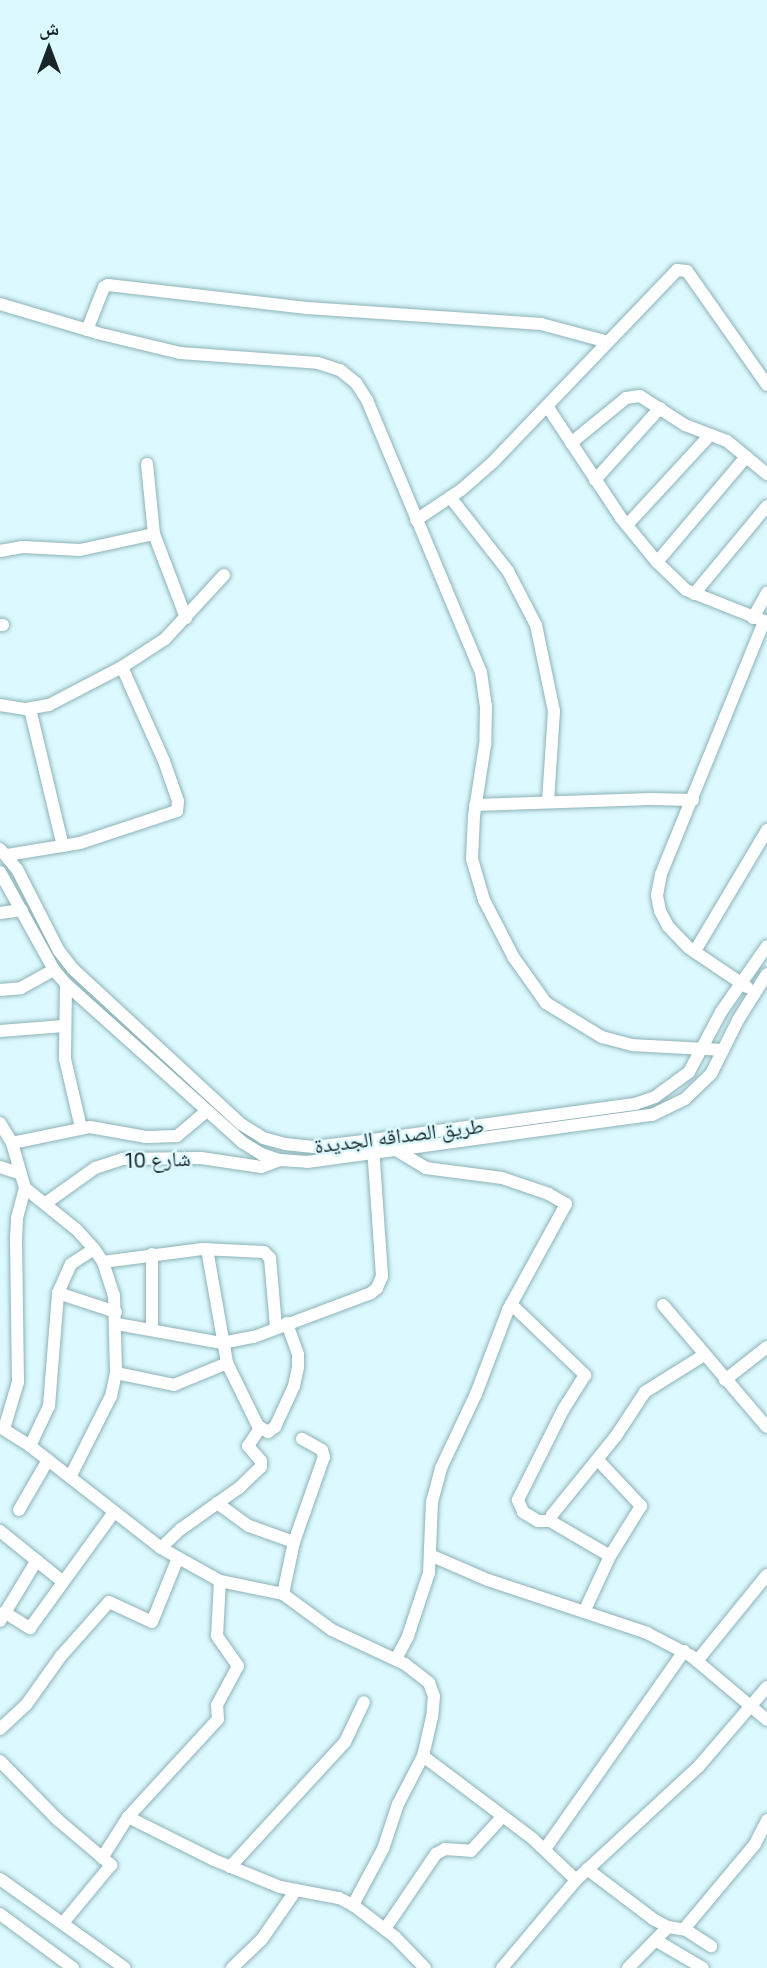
<!DOCTYPE html>
<meta charset="utf-8">
<style>
body{margin:0}
#map{position:relative;width:767px;height:1968px;overflow:hidden;background:#dbf9fe;font-family:"Exo 2","Noto Naskh Arabic",sans-serif}
div>[style]{position:absolute}
[style*='--x']{left:calc(var(--x)*1px);top:calc(var(--y)*1px);width:calc(var(--w)*1px);rotate:calc(var(--a)*1deg)}
.roads{filter:drop-shadow(0 0 2px #8db2b7) drop-shadow(0 0 2px #8db2b7)}
.minor>*{height:12px;margin:-6px;padding:0 6px;transform-origin:6px;border-radius:6px;background:#fff}
span{translate:-50% -50%;white-space:nowrap;text-align:center;line-height:1.15;-webkit-text-stroke:5px #dbf9fe;paint-order:stroke}
.street-label{font-size:21px;color:#182629}
.north{position:absolute;left:14px;top:14px;width:70px;height:70px;-webkit-text-stroke:5px #dbf9fe;paint-order:stroke;rotate:0deg;font-size:19px;font-weight:700;line-height:28px;text-align:center;color:#182629}
.north::after{content:'';display:block;margin:auto;width:24px;height:32px;background:#182629;clip-path:polygon(50% 0,100% 100%,50% 72%,0 100%)}
</style>
<div id="map">
<div class="roads">
<div class="minor">
<i style="--x:0;--y:304;--w:101;--a:16.6"></i>
<i style="--x:97;--y:333;--w:85;--a:13.5"></i>
<i style="--x:180;--y:353;--w:138;--a:4.1"></i>
<i style="--x:318;--y:363;--w:23;--a:18"></i>
<i style="--x:340;--y:370;--w:21;--a:39"></i>
<i style="--x:356;--y:383;--w:20;--a:57"></i>
<i style="--x:367;--y:400;--w:295;--a:67.3"></i>
<i style="--x:481;--y:672;--w:34;--a:82"></i>
<i style="--x:486;--y:706;--w:39;--a:91"></i>
<i style="--x:485;--y:745;--w:72;--a:98.8"></i>
<i style="--x:474;--y:816;--w:43;--a:92.7"></i>
<i style="--x:472;--y:859;--w:43;--a:73.7"></i>
<i style="--x:484;--y:900;--w:65;--a:62.7"></i>
<i style="--x:514;--y:958;--w:55;--a:54.6"></i>
<i style="--x:546;--y:1003;--w:66;--a:31.3"></i>
<i style="--x:602;--y:1037;--w:31;--a:15"></i>
<i style="--x:632;--y:1045;--w:91;--a:3.1"></i>
<i style="--x:87;--y:330;--w:46;--a:-68.4"></i>
<i style="--x:104;--y:287;--w:4;--a:-27"></i>
<i style="--x:108;--y:285;--w:200;--a:6.6"></i>
<i style="--x:307;--y:308;--w:235;--a:3.9"></i>
<i style="--x:541;--y:324;--w:69;--a:15"></i>
<i style="--x:547;--y:406;--w:134;--a:56.5"></i>
<i style="--x:621;--y:518;--w:57;--a:50.7"></i>
<i style="--x:657;--y:562;--w:40;--a:44"></i>
<i style="--x:686;--y:590;--w:87;--a:21.6"></i>
<i style="--x:571;--y:443;--w:71;--a:-39.3"></i>
<i style="--x:626;--y:398;--w:14;--a:-8"></i>
<i style="--x:640;--y:396;--w:54;--a:32.8"></i>
<i style="--x:685;--y:425;--w:45;--a:20.9"></i>
<i style="--x:727;--y:441;--w:52;--a:39.5"></i>
<i style="--x:147;--y:464;--w:70;--a:84.3"></i>
<i style="--x:154;--y:534;--w:90;--a:69.1"></i>
<i style="--x:595;--y:480;--w:97;--a:-47.9"></i>
<i style="--x:450;--y:497;--w:94;--a:51.9"></i>
<i style="--x:508;--y:571;--w:61;--a:62.6"></i>
<i style="--x:536;--y:625;--w:88;--a:78.2"></i>
<i style="--x:554;--y:711;--w:91;--a:93.8"></i>
<i style="--x:416;--y:520;--w:54;--a:-33.7"></i>
<i style="--x:461;--y:490;--w:43;--a:-41.2"></i>
<i style="--x:493;--y:462;--w:266;--a:-46.2"></i>
<i style="--x:677;--y:270;--w:10;--a:6"></i>
<i style="--x:687;--y:271;--w:139;--a:54.9"></i>
<i style="--x:627;--y:525;--w:122;--a:-47.3"></i>
<i style="--x:0;--y:551;--w:23;--a:-10"></i>
<i style="--x:23;--y:547;--w:57;--a:3"></i>
<i style="--x:80;--y:550;--w:76;--a:-12.2"></i>
<i style="--x:657;--y:562;--w:138;--a:-49.7"></i>
<i style="--x:694;--y:594;--w:114;--a:-50.3"></i>
<i style="--x:753;--y:618;--w:29;--a:-61"></i>
<i style="--x:0;--y:625;--w:3;--a:0"></i>
<i style="--x:0;--y:705;--w:26;--a:9"></i>
<i style="--x:26;--y:709;--w:23;--a:-10"></i>
<i style="--x:49;--y:705;--w:82;--a:-27.5"></i>
<i style="--x:122;--y:667;--w:51;--a:-33.1"></i>
<i style="--x:165;--y:639;--w:87;--a:-47.3"></i>
<i style="--x:30;--y:709;--w:141;--a:76.5"></i>
<i style="--x:475;--y:805;--w:175;--a:-2"></i>
<i style="--x:650;--y:799;--w:43;--a:1.3"></i>
<i style="--x:0;--y:849;--w:26;--a:50"></i>
<i style="--x:17;--y:869;--w:92;--a:62.9"></i>
<i style="--x:59;--y:951;--w:23;--a:52"></i>
<i style="--x:73;--y:969;--w:229;--a:42.7"></i>
<i style="--x:241;--y:1124;--w:26;--a:32"></i>
<i style="--x:263;--y:1138;--w:23;--a:15"></i>
<i style="--x:285;--y:1144;--w:29;--a:6"></i>
<i style="--x:314;--y:1147;--w:58;--a:-6.9"></i>
<i style="--x:372;--y:1140;--w:265;--a:-7.8"></i>
<i style="--x:635;--y:1104;--w:21;--a:-19"></i>
<i style="--x:655;--y:1097;--w:42;--a:-36.3"></i>
<i style="--x:689;--y:1072;--w:68;--a:-61.9"></i>
<i style="--x:721;--y:1012;--w:80;--a:-55.1"></i>
<i style="--x:7;--y:855;--w:74;--a:-9.3"></i>
<i style="--x:80;--y:843;--w:102;--a:-18.3"></i>
<i style="--x:177;--y:811;--w:10;--a:-84"></i>
<i style="--x:178;--y:801;--w:42;--a:-109.3"></i>
<i style="--x:164;--y:761;--w:103;--a:-114.1"></i>
<i style="--x:0;--y:872;--w:112;--a:61.1"></i>
<i style="--x:54;--y:970;--w:18;--a:49"></i>
<i style="--x:66;--y:984;--w:237;--a:41.9"></i>
<i style="--x:242;--y:1142;--w:22;--a:32"></i>
<i style="--x:261;--y:1154;--w:20;--a:18"></i>
<i style="--x:280;--y:1160;--w:27;--a:4"></i>
<i style="--x:307;--y:1162;--w:348;--a:-7.8"></i>
<i style="--x:652;--y:1115;--w:37;--a:-26"></i>
<i style="--x:685;--y:1099;--w:36;--a:-44"></i>
<i style="--x:711;--y:1074;--w:60;--a:-63.4"></i>
<i style="--x:738;--y:1020;--w:54;--a:-57.8"></i>
<i style="--x:0;--y:913;--w:22;--a:-8"></i>
<i style="--x:695;--y:951;--w:141;--a:-59.2"></i>
<i style="--x:66;--y:984;--w:75;--a:90.8"></i>
<i style="--x:65;--y:1059;--w:71;--a:76.9"></i>
<i style="--x:747;--y:987;--w:70;--a:-146.1"></i>
<i style="--x:689;--y:948;--w:30;--a:-134"></i>
<i style="--x:668;--y:926;--w:17;--a:-118"></i>
<i style="--x:660;--y:911;--w:16;--a:-101"></i>
<i style="--x:657;--y:895;--w:21;--a:-79"></i>
<i style="--x:661;--y:874;--w:272;--a:-67.8"></i>
<i style="--x:0;--y:990;--w:21;--a:-5"></i>
<i style="--x:21;--y:988;--w:38;--a:-29"></i>
<i style="--x:0;--y:1031;--w:64;--a:-4.5"></i>
<i style="--x:0;--y:1123;--w:23;--a:59"></i>
<i style="--x:12;--y:1143;--w:47;--a:73.9"></i>
<i style="--x:25;--y:1188;--w:67;--a:38.9"></i>
<i style="--x:77;--y:1230;--w:25;--a:48"></i>
<i style="--x:94;--y:1249;--w:16;--a:55"></i>
<i style="--x:103;--y:1262;--w:35;--a:72"></i>
<i style="--x:114;--y:1295;--w:78;--a:88.5"></i>
<i style="--x:116;--y:1373;--w:24;--a:102"></i>
<i style="--x:111;--y:1396;--w:91;--a:116.8"></i>
<i style="--x:12;--y:1143;--w:80;--a:-11.6"></i>
<i style="--x:90;--y:1127;--w:57;--a:10.1"></i>
<i style="--x:146;--y:1137;--w:31;--a:-2"></i>
<i style="--x:177;--y:1136;--w:39;--a:-40"></i>
<i style="--x:0;--y:1167;--w:22;--a:18"></i>
<i style="--x:46;--y:1203;--w:60;--a:-35.5"></i>
<i style="--x:95;--y:1168;--w:28;--a:-18"></i>
<i style="--x:122;--y:1159;--w:79;--a:-0.7"></i>
<i style="--x:201;--y:1158;--w:61;--a:8.5"></i>
<i style="--x:261;--y:1167;--w:20;--a:-20"></i>
<i style="--x:207;--y:1249;--w:116;--a:80"></i>
<i style="--x:227;--y:1363;--w:70;--a:63.8"></i>
<i style="--x:258;--y:1426;--w:12;--a:31"></i>
<i style="--x:268;--y:1432;--w:9;--a:-36"></i>
<i style="--x:275;--y:1427;--w:45;--a:-65.1"></i>
<i style="--x:294;--y:1386;--w:19;--a:-78"></i>
<i style="--x:298;--y:1367;--w:13;--a:-90"></i>
<i style="--x:298;--y:1354;--w:33;--a:-110"></i>
<i style="--x:103;--y:1262;--w:100;--a:-7.5"></i>
<i style="--x:202;--y:1249;--w:62;--a:2.8"></i>
<i style="--x:264;--y:1252;--w:8;--a:45"></i>
<i style="--x:270;--y:1258;--w:69;--a:85"></i>
<i style="--x:58;--y:1293;--w:61;--a:18.1"></i>
<i style="--x:511;--y:1304;--w:103;--a:43.8"></i>
<i style="--x:585;--y:1375;--w:41;--a:122.2"></i>
<i style="--x:563;--y:1410;--w:101;--a:116.6"></i>
<i style="--x:518;--y:1500;--w:13;--a:67"></i>
<i style="--x:523;--y:1512;--w:17;--a:31"></i>
<i style="--x:538;--y:1521;--w:12;--a:0"></i>
<i style="--x:663;--y:1305;--w:160;--a:49.6"></i>
<i style="--x:117;--y:1324;--w:107;--a:10.3"></i>
<i style="--x:222;--y:1343;--w:33;--a:-11"></i>
<i style="--x:254;--y:1337;--w:125;--a:-20.6"></i>
<i style="--x:371;--y:1293;--w:8;--a:-40"></i>
<i style="--x:377;--y:1288;--w:13;--a:-67"></i>
<i style="--x:382;--y:1276;--w:130;--a:-94"></i>
<i style="--x:152;--y:1330;--w:76;--a:-90"></i>
<i style="--x:116;--y:1373;--w:59;--a:11.7"></i>
<i style="--x:174;--y:1385;--w:57;--a:-22.5"></i>
<i style="--x:725;--y:1380;--w:53;--a:-38.2"></i>
<i style="--x:0;--y:1427;--w:36;--a:32"></i>
<i style="--x:30;--y:1446;--w:166;--a:37.9"></i>
<i style="--x:161;--y:1548;--w:68;--a:29.2"></i>
<i style="--x:220;--y:1581;--w:64;--a:11.7"></i>
<i style="--x:283;--y:1594;--w:61;--a:36.3"></i>
<i style="--x:332;--y:1630;--w:81;--a:25"></i>
<i style="--x:405;--y:1664;--w:31;--a:38"></i>
<i style="--x:429;--y:1683;--w:14;--a:69"></i>
<i style="--x:434;--y:1696;--w:21;--a:95"></i>
<i style="--x:432;--y:1717;--w:40;--a:103"></i>
<i style="--x:423;--y:1756;--w:54;--a:117.5"></i>
<i style="--x:398;--y:1804;--w:47;--a:108.4"></i>
<i style="--x:383;--y:1849;--w:64;--a:118.2"></i>
<i style="--x:4;--y:1429;--w:49;--a:-73.4"></i>
<i style="--x:18;--y:1382;--w:143;--a:-90.8"></i>
<i style="--x:16;--y:1239;--w:21;--a:-87"></i>
<i style="--x:17;--y:1218;--w:31;--a:-75"></i>
<i style="--x:30;--y:1446;--w:44;--a:-64.6"></i>
<i style="--x:49;--y:1406;--w:113;--a:-85.4"></i>
<i style="--x:58;--y:1293;--w:32;--a:-66"></i>
<i style="--x:71;--y:1264;--w:27;--a:-33"></i>
<i style="--x:217;--y:1503;--w:39;--a:36"></i>
<i style="--x:249;--y:1526;--w:48;--a:19.6"></i>
<i style="--x:19;--y:1510;--w:58;--a:-59.9"></i>
<i style="--x:0;--y:1531;--w:80;--a:38.9"></i>
<i style="--x:161;--y:1548;--w:28;--a:-44"></i>
<i style="--x:181;--y:1529;--w:71;--a:-35.3"></i>
<i style="--x:239;--y:1488;--w:30;--a:-44"></i>
<i style="--x:261;--y:1467;--w:6;--a:-90"></i>
<i style="--x:261;--y:1461;--w:20;--a:-131"></i>
<i style="--x:248;--y:1446;--w:22;--a:-56"></i>
<i style="--x:430;--y:1555;--w:63;--a:23.3"></i>
<i style="--x:488;--y:1580;--w:168;--a:18.4"></i>
<i style="--x:647;--y:1633;--w:50;--a:27.6"></i>
<i style="--x:691;--y:1656;--w:99;--a:40.1"></i>
<i style="--x:610;--y:1556;--w:69;--a:-149.7"></i>
<i style="--x:550;--y:1521;--w:6;--a:-72"></i>
<i style="--x:552;--y:1515;--w:102;--a:-51"></i>
<i style="--x:616;--y:1436;--w:53;--a:-56.6"></i>
<i style="--x:645;--y:1392;--w:70;--a:-32.1"></i>
<i style="--x:283;--y:1594;--w:53;--a:-78.1"></i>
<i style="--x:294;--y:1542;--w:90;--a:-70.6"></i>
<i style="--x:324;--y:1457;--w:7;--a:-106"></i>
<i style="--x:322;--y:1450;--w:23;--a:-151"></i>
<i style="--x:4;--y:1612;--w:31;--a:32"></i>
<i style="--x:30;--y:1628;--w:143;--a:-54.1"></i>
<i style="--x:584;--y:1612;--w:62;--a:-65.1"></i>
<i style="--x:610;--y:1556;--w:59;--a:-58.2"></i>
<i style="--x:641;--y:1506;--w:63;--a:-133.1"></i>
<i style="--x:0;--y:1621;--w:71;--a:-58.8"></i>
<i style="--x:396;--y:1659;--w:26;--a:-62"></i>
<i style="--x:408;--y:1636;--w:66;--a:-71.6"></i>
<i style="--x:429;--y:1573;--w:71;--a:-87.6"></i>
<i style="--x:432;--y:1502;--w:35;--a:-75"></i>
<i style="--x:441;--y:1468;--w:82;--a:-64.7"></i>
<i style="--x:476;--y:1394;--w:90;--a:-69.1"></i>
<i style="--x:508;--y:1310;--w:121;--a:-61.3"></i>
<i style="--x:566;--y:1204;--w:20;--a:-150"></i>
<i style="--x:549;--y:1194;--w:50;--a:-161.2"></i>
<i style="--x:502;--y:1178;--w:77;--a:-172.5"></i>
<i style="--x:426;--y:1168;--w:35;--a:-149"></i>
<i style="--x:697;--y:1661;--w:111;--a:-50.9"></i>
<i style="--x:0;--y:1729;--w:35;--a:-43"></i>
<i style="--x:26;--y:1705;--w:60;--a:-54.5"></i>
<i style="--x:61;--y:1656;--w:72;--a:-48.4"></i>
<i style="--x:109;--y:1602;--w:47;--a:24.9"></i>
<i style="--x:152;--y:1622;--w:69;--a:-67.9"></i>
<i style="--x:423;--y:1756;--w:138;--a:37"></i>
<i style="--x:533;--y:1839;--w:59;--a:43.6"></i>
<i style="--x:0;--y:1761;--w:83;--a:45.5"></i>
<i style="--x:58;--y:1820;--w:70;--a:40.3"></i>
<i style="--x:111;--y:1865;--w:75;--a:129.6"></i>
<i style="--x:128;--y:1817;--w:133;--a:-47.4"></i>
<i style="--x:218;--y:1719;--w:14;--a:-94"></i>
<i style="--x:217;--y:1705;--w:44;--a:-61.7"></i>
<i style="--x:238;--y:1666;--w:37;--a:-125"></i>
<i style="--x:217;--y:1636;--w:55;--a:-86.9"></i>
<i style="--x:545;--y:1849;--w:242;--a:-54.9"></i>
<i style="--x:102;--y:1858;--w:49;--a:-57.6"></i>
<i style="--x:128;--y:1817;--w:96;--a:26.6"></i>
<i style="--x:214;--y:1860;--w:71;--a:22.2"></i>
<i style="--x:280;--y:1887;--w:60;--a:10.6"></i>
<i style="--x:339;--y:1898;--w:16;--a:27"></i>
<i style="--x:353;--y:1905;--w:53;--a:37.3"></i>
<i style="--x:395;--y:1937;--w:43;--a:45.9"></i>
<i style="--x:230;--y:1867;--w:170;--a:-47.4"></i>
<i style="--x:345;--y:1742;--w:44;--a:-64.6"></i>
<i style="--x:587;--y:1869;--w:83;--a:37.1"></i>
<i style="--x:653;--y:1919;--w:17;--a:28"></i>
<i style="--x:668;--y:1927;--w:18;--a:9"></i>
<i style="--x:686;--y:1930;--w:30;--a:33"></i>
<i style="--x:0;--y:1879;--w:153;--a:35.5"></i>
<i style="--x:0;--y:1914;--w:91;--a:36.5"></i>
<i style="--x:385;--y:1929;--w:91;--a:-55.8"></i>
<i style="--x:436;--y:1854;--w:10;--a:-29"></i>
<i style="--x:445;--y:1849;--w:26;--a:4"></i>
<i style="--x:471;--y:1851;--w:46;--a:-47.6"></i>
<i style="--x:684;--y:1929;--w:111;--a:-50.1"></i>
<i style="--x:755;--y:1844;--w:27;--a:-63"></i>
<i style="--x:657;--y:1941;--w:53;--a:30.4"></i>
<i style="--x:232;--y:1968;--w:42;--a:-44"></i>
<i style="--x:262;--y:1939;--w:60;--a:-55.2"></i>
<i style="--x:502;--y:1968;--w:115;--a:-49.9"></i>
<i style="--x:576;--y:1880;--w:168;--a:-42.8"></i>
<i style="--x:699;--y:1766;--w:104;--a:-49.3"></i>
<i style="--x:628;--y:1968;--w:57;--a:-45.7"></i>
</div>
</div>
<div class="street-label">
<span style="left:399px;top:1135px;rotate:-7deg">طريق الصداقه الجديدة</span>
<span style="left:158px;top:1159px;rotate:-2deg">شارع 10</span>
</div>
<div class="north">ش</div>
</div>
